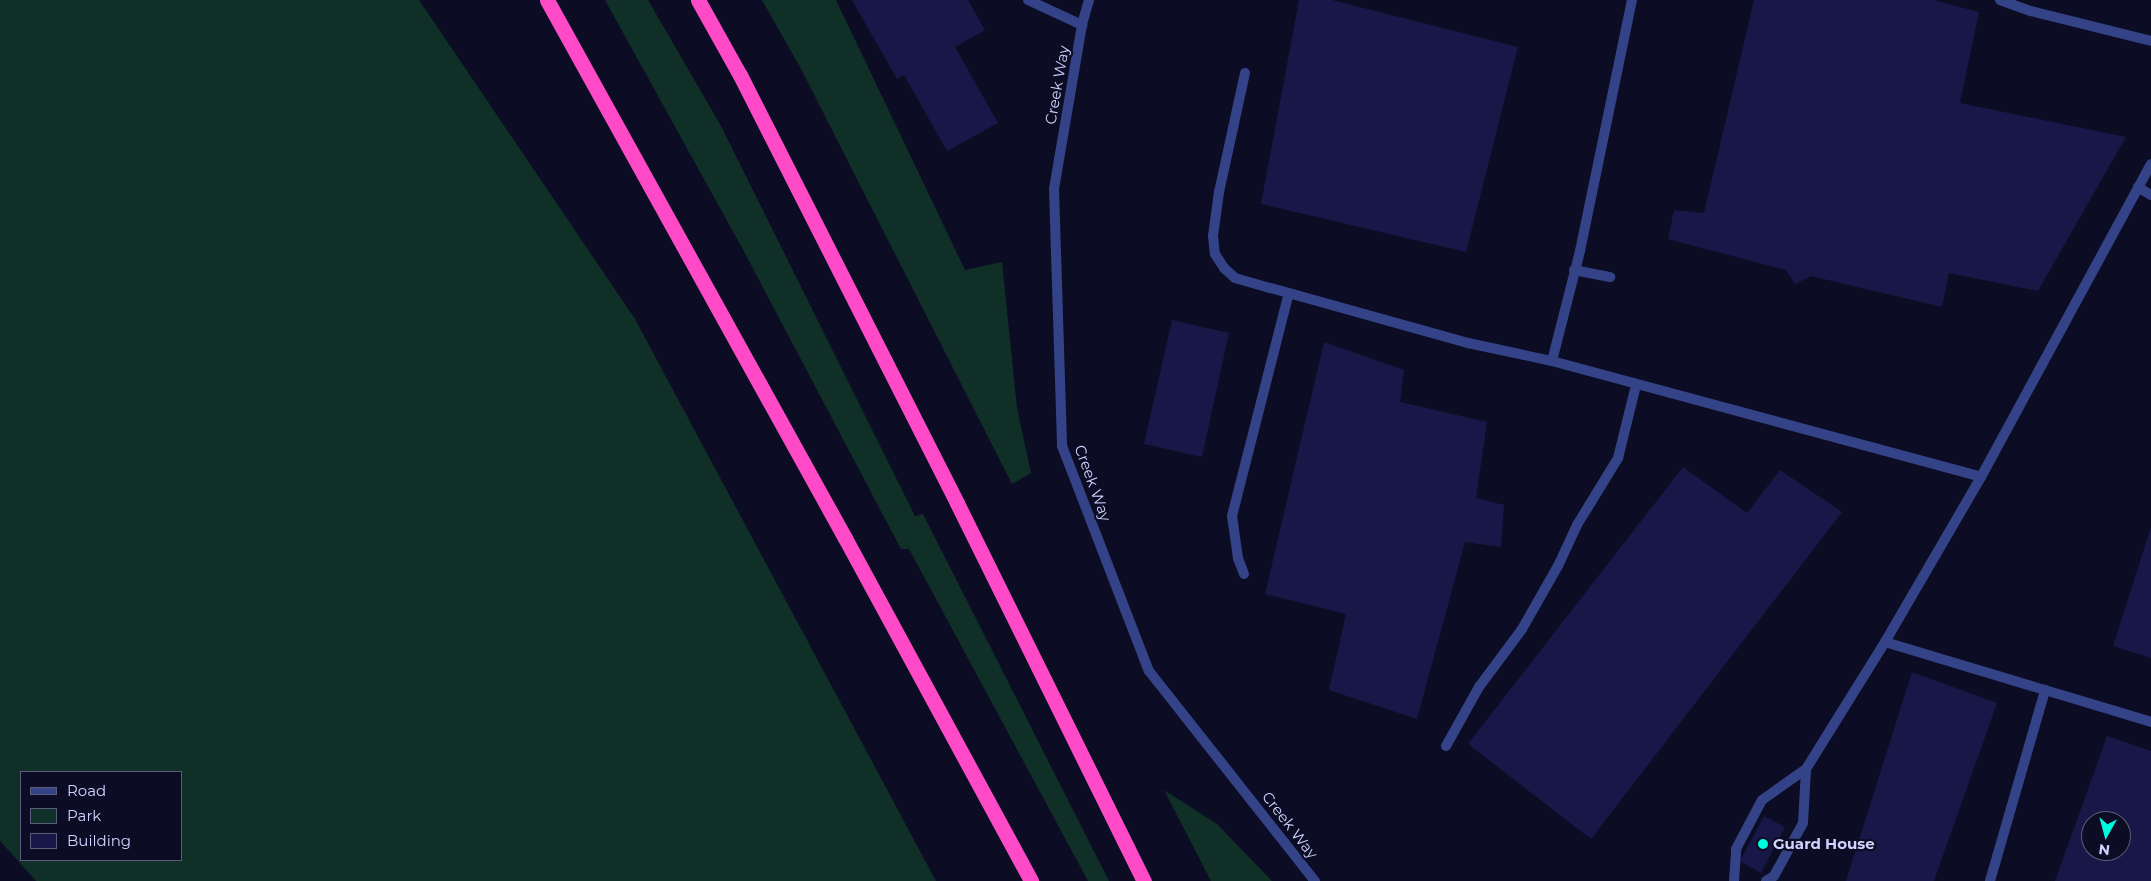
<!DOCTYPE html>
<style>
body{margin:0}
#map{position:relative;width:2151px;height:881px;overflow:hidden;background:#0c0d24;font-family:Montserrat,sans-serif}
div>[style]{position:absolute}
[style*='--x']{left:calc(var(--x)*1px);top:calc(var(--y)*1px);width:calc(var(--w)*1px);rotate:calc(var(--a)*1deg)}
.green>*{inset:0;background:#0f2f27}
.building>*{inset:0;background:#171847}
.lane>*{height:10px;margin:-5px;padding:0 5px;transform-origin:5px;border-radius:5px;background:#344387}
.street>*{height:10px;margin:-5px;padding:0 5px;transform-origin:5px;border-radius:5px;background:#344387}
.highway>*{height:15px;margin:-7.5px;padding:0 7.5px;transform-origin:7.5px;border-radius:7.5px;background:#ff4ac8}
.dots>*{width:14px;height:14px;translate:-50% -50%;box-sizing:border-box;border:2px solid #0c0d24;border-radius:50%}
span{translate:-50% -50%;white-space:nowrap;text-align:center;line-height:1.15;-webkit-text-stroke:4.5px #0c0d24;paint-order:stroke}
.street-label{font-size:15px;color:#cfd4ff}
.poi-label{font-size:15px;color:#cfd4ff;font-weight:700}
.left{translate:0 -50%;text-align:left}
.legend{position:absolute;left:20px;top:771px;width:162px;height:90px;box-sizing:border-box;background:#0c0d24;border:1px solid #5a5d7c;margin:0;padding:6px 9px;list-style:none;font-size:15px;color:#cfd4ff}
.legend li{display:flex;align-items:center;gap:10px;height:25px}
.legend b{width:25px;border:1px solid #5a5d7c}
.north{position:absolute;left:2081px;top:811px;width:50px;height:50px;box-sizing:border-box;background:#0c0d24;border:1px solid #5a5d7c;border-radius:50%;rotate:187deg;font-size:14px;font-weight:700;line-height:20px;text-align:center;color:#cfd4ff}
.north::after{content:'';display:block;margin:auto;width:18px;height:22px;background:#00fadd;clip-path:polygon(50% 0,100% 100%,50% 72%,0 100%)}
</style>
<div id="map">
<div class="green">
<i style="clip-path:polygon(evenodd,0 0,419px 0,635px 319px,936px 881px,36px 881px,0 841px,0 0,181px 772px,181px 860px,21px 860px,21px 772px,181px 772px)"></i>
<i style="clip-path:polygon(605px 0,648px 0,721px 126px,915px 516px,923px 514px,1109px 881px,1088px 881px,909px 549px,901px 549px,741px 246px)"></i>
<i style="clip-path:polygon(762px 0,836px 0,965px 270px,1002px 262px,1017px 408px,1031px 473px,1012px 484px,800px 67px)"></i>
<i style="clip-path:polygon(1164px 790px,1217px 824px,1272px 881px,1211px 881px)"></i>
</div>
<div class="building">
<i style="clip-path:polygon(852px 0,968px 0,985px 30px,955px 47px,998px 123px,947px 151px,904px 75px,897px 79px)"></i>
<i style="clip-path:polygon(1299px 0,1332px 0,1518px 47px,1466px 252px,1261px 204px)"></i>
<i style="clip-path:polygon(1754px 0,1933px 0,1979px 12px,1960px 103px,2126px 137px,2038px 291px,1949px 273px,1942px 307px,1811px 276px,1795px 284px,1786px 270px,1668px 239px,1674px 210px,1704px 213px)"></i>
<i style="clip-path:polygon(1172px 320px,1229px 333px,1202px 457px,1144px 444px)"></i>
<i style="clip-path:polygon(1324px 342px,1404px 370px,1400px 402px,1487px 422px,1476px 498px,1504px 505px,1501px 547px,1465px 542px,1417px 719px,1329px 690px,1346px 614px,1265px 594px)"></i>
<i style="clip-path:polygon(1683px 467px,1747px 513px,1780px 470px,1842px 512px,1591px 839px,1468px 744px)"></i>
<i style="clip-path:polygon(2151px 527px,2151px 658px,2113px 646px)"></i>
<i style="clip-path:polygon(1912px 672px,1997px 703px,1934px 881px,1846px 881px)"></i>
<i style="clip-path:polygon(evenodd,2107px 736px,2151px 751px,2151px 881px,2055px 881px,2107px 736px,2091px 821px,2121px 821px,2121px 851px,2091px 851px,2091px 821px)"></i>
<i style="clip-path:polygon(1764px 816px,1785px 827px,1761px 873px,1740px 861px)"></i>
</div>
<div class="lane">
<i style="--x:1028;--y:0;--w:60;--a:24.8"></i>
<i style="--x:1089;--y:0;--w:26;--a:106"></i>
<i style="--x:1082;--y:25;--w:166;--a:99.7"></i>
<i style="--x:1054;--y:189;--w:257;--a:88.2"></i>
<i style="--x:1062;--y:446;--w:241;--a:68.9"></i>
<i style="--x:1149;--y:671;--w:268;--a:51.7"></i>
<i style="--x:2000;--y:0;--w:33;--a:20"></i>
<i style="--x:2031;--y:11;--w:124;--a:14"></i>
<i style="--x:1245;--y:73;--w:122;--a:102.3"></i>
<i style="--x:1219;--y:192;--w:44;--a:97.8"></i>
<i style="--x:1213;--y:236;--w:18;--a:84"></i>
<i style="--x:1215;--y:254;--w:17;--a:57"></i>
<i style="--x:1224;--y:268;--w:15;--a:42"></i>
<i style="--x:1235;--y:278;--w:37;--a:16"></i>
<i style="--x:2138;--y:187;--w:15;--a:32"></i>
<i style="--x:1574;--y:270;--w:37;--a:11"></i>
<i style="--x:1552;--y:361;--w:114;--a:-75.7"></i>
<i style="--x:1580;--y:251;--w:256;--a:-78.3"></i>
<i style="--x:1244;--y:574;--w:17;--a:-111"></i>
<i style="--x:1238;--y:558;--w:42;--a:-98.1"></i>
<i style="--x:1232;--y:516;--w:230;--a:-75.7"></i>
<i style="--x:1446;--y:746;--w:68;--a:-60.8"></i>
<i style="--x:1479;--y:687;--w:72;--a:-53.4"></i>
<i style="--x:1522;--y:629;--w:73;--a:-60.3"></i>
<i style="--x:1558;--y:566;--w:45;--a:-65.1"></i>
<i style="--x:1577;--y:525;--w:79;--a:-58.5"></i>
<i style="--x:1618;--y:458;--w:75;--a:-76.1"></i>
</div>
<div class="street">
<i style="--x:1271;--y:288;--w:205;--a:15.6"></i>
<i style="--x:1468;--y:343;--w:86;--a:12.1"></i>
<i style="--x:1552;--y:361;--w:444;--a:15.1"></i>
<i style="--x:1885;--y:642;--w:278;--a:16.7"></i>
<i style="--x:1734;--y:881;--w:32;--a:-86"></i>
<i style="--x:1736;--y:849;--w:55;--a:-62"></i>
<i style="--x:1762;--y:800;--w:54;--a:-35.2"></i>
<i style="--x:1766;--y:881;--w:9;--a:-32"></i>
<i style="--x:1774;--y:876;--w:60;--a:-61.3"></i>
<i style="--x:1803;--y:823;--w:54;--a:-86.8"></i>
<i style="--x:1806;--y:769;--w:150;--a:-58.1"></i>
<i style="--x:1885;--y:642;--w:191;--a:-59.8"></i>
<i style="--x:1981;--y:477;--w:356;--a:-61.5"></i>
<i style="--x:1990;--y:881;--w:199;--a:-73.9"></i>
</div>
<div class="highway">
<i style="--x:547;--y:0;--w:615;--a:61.02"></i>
<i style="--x:845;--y:538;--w:390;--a:61.5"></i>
<i style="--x:698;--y:0;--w:86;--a:60.8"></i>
<i style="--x:740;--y:75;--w:480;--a:63.1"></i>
<i style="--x:957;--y:503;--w:422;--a:63.7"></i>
</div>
<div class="dots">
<i style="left:1763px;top:844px;background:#00fadd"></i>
</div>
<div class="street-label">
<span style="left:1057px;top:85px;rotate:-80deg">Creek Way</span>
<span style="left:1093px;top:483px;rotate:70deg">Creek Way</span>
<span style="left:1290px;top:825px;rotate:52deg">Creek Way</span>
</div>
<div class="poi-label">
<span class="left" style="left:1773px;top:844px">Guard House</span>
</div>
<ul class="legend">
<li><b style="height:6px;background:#344387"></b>Road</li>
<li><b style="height:14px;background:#0f2f27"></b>Park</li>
<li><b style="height:14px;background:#171847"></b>Building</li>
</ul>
<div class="north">N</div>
</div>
